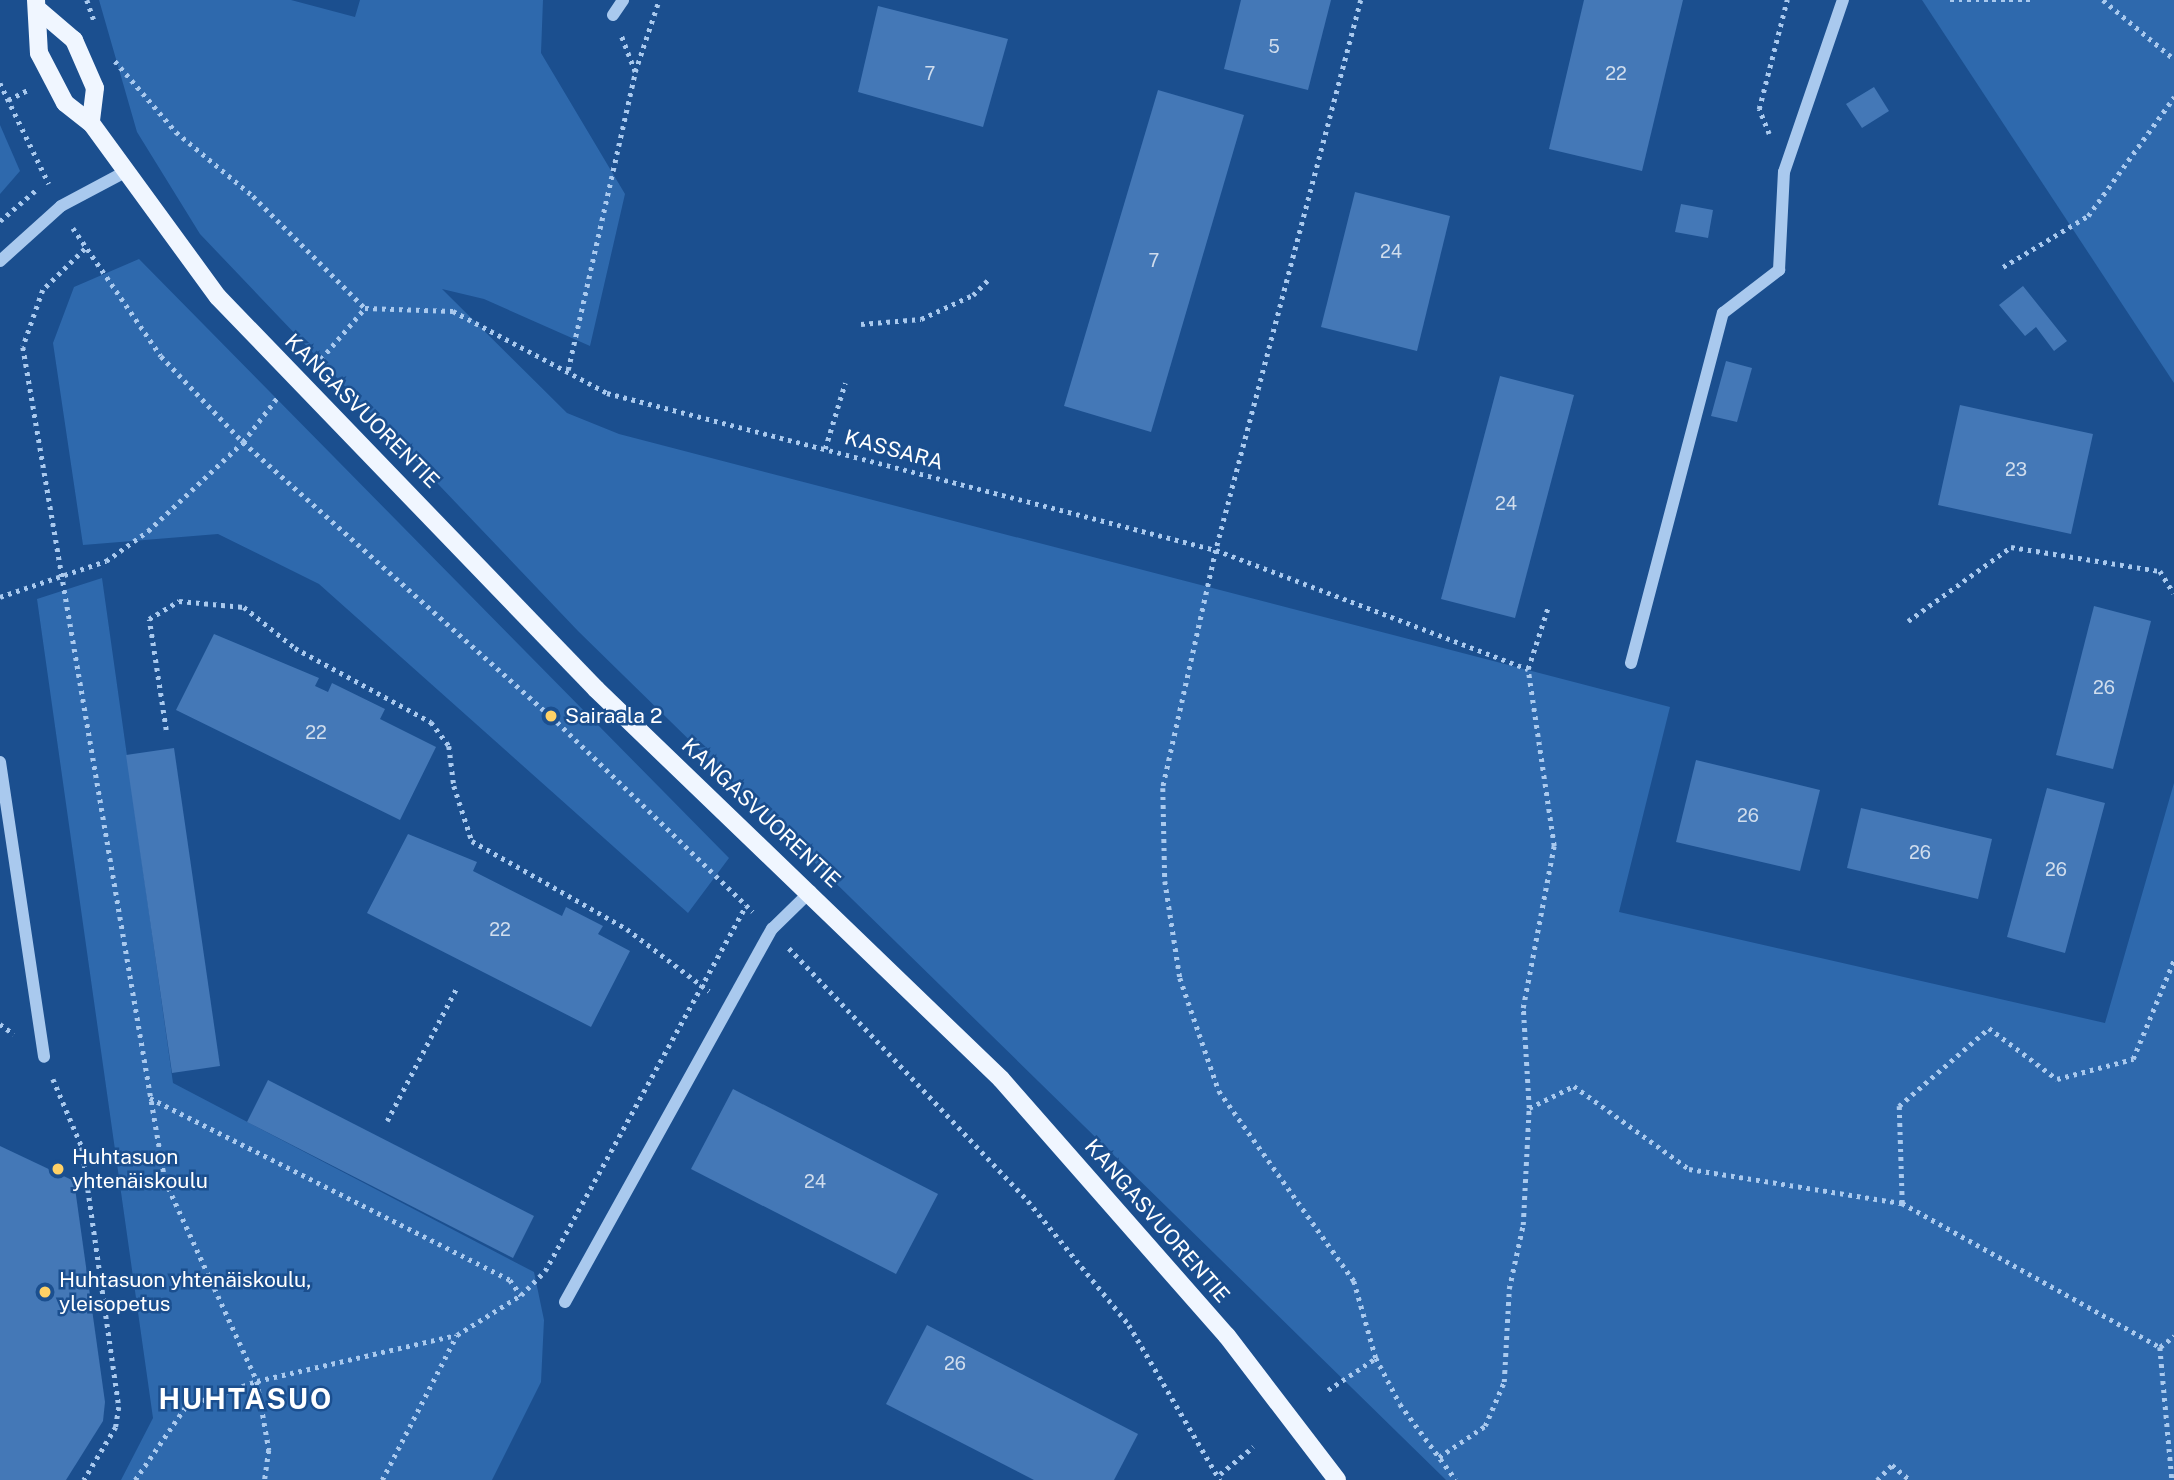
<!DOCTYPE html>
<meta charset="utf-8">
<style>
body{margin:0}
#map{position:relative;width:2174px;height:1480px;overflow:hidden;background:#1b4f8f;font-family:"Public Sans",sans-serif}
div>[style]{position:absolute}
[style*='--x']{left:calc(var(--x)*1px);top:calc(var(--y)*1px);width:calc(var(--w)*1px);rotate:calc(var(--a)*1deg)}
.green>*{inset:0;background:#2e69ad}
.building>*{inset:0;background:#4478b7}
.path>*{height:4.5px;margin-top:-2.25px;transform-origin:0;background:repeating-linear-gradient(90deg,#a9c9ee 0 3.5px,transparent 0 8.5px)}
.minor>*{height:12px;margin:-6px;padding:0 6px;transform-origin:6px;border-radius:6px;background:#a9c9ee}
.major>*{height:18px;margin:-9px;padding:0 9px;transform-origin:9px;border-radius:9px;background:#f0f6ff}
.dots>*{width:19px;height:19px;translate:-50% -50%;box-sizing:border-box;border:4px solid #1b4f8f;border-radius:50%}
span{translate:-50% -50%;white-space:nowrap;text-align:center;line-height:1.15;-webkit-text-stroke:5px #1b4f8f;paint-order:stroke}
.number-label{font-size:18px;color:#d0dded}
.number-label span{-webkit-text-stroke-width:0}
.street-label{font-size:21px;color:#fff}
.poi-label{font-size:21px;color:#fff}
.left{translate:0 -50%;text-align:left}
.district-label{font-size:28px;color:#fff;font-weight:700;letter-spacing:2px}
</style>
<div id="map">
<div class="green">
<i style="clip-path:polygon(99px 0,291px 0,355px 17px,360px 0,543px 0,541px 53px,625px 194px,590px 346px,484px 299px,442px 289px,567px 413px,619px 434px,1670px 707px,1619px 912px,2105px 1023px,2174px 783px,2174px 1480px,1446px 1480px,578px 631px,200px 234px,137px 132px)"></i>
<i style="clip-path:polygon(1922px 0,2174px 0,2174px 383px)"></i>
<i style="clip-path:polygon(0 125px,20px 171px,0 194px)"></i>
<i style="clip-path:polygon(139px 259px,729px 858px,688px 913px,319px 584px,218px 534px,83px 545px,53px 343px,74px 287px)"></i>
<i style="clip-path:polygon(102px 578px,173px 1083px,534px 1272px,544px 1320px,541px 1382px,492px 1480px,121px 1480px,153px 1418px,37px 599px)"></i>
</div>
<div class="building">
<i style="clip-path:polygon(1241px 0,1331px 0,1308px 90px,1224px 69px)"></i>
<i style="clip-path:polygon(1584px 0,1683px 0,1642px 171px,1549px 149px)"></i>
<i style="clip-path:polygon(878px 6px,1008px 39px,983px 127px,858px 92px)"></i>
<i style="clip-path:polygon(1874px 87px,1889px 111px,1862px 128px,1846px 104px)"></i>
<i style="clip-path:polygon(1158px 90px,1244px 115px,1151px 432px,1064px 406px)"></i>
<i style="clip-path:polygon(1355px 192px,1450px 216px,1417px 351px,1321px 327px)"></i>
<i style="clip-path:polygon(1681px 204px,1713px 210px,1708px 238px,1675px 232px)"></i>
<i style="clip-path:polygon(2023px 286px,2067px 341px,2054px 351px,2036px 327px,2025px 336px,1999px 305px)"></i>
<i style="clip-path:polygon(1726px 361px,1752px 368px,1737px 422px,1711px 416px)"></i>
<i style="clip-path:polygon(1500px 376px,1574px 395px,1515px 618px,1441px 599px)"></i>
<i style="clip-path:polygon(1960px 405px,2093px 434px,2071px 534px,1938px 505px)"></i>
<i style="clip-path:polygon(2094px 606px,2151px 621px,2113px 769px,2056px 755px)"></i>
<i style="clip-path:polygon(214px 634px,319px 678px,315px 686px,328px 692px,332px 683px,385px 709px,380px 719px,436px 747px,400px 820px,176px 710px)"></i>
<i style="clip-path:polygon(174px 748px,220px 1066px,172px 1073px,126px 755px)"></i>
<i style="clip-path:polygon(1696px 760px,1820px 790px,1800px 871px,1676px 842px)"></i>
<i style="clip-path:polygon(2047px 788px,2105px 803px,2065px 953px,2007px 937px)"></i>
<i style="clip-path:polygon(1861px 808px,1992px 839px,1978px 899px,1847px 868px)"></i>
<i style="clip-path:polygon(408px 834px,477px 862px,473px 871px,562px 916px,566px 907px,603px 926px,598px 934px,630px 951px,591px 1027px,367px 913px)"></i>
<i style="clip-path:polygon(268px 1080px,534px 1216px,513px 1258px,247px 1122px)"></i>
<i style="clip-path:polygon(733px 1089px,938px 1194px,896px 1274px,691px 1169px)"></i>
<i style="clip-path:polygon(0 1146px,74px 1181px,105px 1402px,103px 1421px,66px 1480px,0 1480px)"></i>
<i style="clip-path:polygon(927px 1325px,1138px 1434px,1114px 1480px,1034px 1480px,886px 1404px)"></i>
</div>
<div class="path">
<i style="--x:87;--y:0;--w:21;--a:71"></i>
<i style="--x:1361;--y:0;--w:569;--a:104.77"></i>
<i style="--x:1216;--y:550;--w:244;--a:102.6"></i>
<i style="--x:1163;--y:788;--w:93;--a:88.8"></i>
<i style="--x:1165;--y:881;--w:98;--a:81.2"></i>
<i style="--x:1180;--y:978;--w:120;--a:71"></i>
<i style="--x:1219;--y:1091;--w:233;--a:54.6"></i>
<i style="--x:1354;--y:1281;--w:80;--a:74.1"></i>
<i style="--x:1950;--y:0;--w:85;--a:0"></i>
<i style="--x:2103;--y:0;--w:92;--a:39.7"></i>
<i style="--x:115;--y:61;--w:94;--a:49.3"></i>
<i style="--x:176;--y:132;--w:100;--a:39.7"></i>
<i style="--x:253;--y:196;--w:158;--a:45"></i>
<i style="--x:635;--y:72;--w:76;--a:-71.6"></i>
<i style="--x:0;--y:83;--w:112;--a:64.1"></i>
<i style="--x:8;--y:100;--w:22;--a:-27"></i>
<i style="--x:1769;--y:134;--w:27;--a:-112"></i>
<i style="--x:1759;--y:109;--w:113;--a:-75.6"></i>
<i style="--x:0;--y:221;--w:48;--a:-40.7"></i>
<i style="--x:73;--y:228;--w:155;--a:55.5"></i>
<i style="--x:161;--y:356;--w:119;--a:46.4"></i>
<i style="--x:243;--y:442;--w:412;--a:41.7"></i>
<i style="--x:551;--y:716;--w:281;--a:44.1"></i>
<i style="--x:85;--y:249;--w:59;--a:135.7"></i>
<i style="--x:43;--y:290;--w:60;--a:109.3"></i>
<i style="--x:23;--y:347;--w:845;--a:80.33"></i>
<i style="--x:165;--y:1180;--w:221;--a:65.4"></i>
<i style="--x:257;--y:1381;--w:70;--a:80.1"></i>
<i style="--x:269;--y:1450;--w:30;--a:98"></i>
<i style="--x:2003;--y:267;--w:99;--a:-31"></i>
<i style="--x:2088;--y:216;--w:147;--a:-54.1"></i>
<i style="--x:861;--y:324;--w:60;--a:-4.8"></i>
<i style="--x:921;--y:319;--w:57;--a:-24.8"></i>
<i style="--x:973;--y:295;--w:21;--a:-45"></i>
<i style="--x:321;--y:359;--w:67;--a:-49.2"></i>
<i style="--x:365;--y:308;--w:88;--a:2"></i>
<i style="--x:453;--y:311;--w:174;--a:28"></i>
<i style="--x:607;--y:393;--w:629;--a:14.46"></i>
<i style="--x:1216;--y:550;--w:334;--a:20.9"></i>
<i style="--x:568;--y:370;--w:305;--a:-77.3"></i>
<i style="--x:635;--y:72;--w:39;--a:-111"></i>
<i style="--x:825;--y:449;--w:69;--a:-73.1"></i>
<i style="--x:0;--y:597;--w:112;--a:-18.8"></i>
<i style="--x:106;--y:561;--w:52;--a:-35.5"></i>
<i style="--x:148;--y:531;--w:130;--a:-43.1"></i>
<i style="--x:243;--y:442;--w:56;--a:-52.3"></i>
<i style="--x:1908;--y:621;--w:127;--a:-35.7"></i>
<i style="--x:2011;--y:547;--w:151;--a:9.2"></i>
<i style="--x:2160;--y:571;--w:26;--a:58"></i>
<i style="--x:166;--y:730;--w:112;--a:-98.7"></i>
<i style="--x:149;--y:619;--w:35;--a:-31"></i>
<i style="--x:179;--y:601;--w:65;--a:5.3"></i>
<i style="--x:244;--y:607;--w:65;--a:38.8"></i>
<i style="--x:295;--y:648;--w:155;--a:28.6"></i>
<i style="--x:431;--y:722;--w:30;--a:53"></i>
<i style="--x:449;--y:746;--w:40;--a:82.9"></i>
<i style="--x:454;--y:786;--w:58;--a:71.9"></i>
<i style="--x:472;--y:841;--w:178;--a:29.6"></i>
<i style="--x:627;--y:929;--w:103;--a:37.1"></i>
<i style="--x:789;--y:948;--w:348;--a:46.6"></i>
<i style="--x:1028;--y:1201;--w:160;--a:50.8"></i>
<i style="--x:1129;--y:1325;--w:180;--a:59.6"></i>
<i style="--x:0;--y:1024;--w:17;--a:36"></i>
<i style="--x:53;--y:1079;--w:74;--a:66.9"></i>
<i style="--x:82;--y:1147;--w:263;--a:81.9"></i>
<i style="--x:119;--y:1407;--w:20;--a:99"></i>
<i style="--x:116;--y:1427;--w:62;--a:121.1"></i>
<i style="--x:150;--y:1098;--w:403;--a:26.8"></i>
<i style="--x:510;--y:1280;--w:19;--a:54"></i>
<i style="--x:1529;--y:1108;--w:50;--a:-26.1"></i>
<i style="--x:1574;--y:1086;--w:142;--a:35.8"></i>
<i style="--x:1689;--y:1169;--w:216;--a:9.1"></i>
<i style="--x:1902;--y:1203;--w:295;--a:29.2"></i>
<i style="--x:2160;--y:1347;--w:134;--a:84.8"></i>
<i style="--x:387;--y:1121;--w:149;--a:-62.4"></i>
<i style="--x:1902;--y:1203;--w:97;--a:-91.8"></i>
<i style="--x:1899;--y:1106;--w:119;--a:-40.9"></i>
<i style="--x:1989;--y:1028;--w:85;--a:36.9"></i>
<i style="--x:2057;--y:1079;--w:79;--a:-14.7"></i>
<i style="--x:2133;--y:1059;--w:107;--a:-67.5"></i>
<i style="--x:2160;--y:1347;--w:18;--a:-38"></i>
<i style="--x:1328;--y:1390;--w:58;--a:-33.7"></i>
<i style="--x:1376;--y:1358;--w:52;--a:62.4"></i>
<i style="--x:1400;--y:1404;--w:94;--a:53.6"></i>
<i style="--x:1439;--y:1457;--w:55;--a:-34"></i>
<i style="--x:1485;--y:1426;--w:48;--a:-66.6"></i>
<i style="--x:1504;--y:1382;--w:93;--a:-86.9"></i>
<i style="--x:1509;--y:1289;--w:66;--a:-77.7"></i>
<i style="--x:1523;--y:1225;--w:117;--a:-87.1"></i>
<i style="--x:1529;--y:1108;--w:100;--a:-93.4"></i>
<i style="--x:1523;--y:1008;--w:165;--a:-79.2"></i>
<i style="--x:1554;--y:846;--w:179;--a:-98.4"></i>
<i style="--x:1528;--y:669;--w:65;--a:-72.1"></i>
<i style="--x:1220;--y:1474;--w:43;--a:-39.3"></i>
<i style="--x:135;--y:1480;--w:90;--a:-55.4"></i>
<i style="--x:186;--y:1406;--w:75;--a:-19.4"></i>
<i style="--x:257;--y:1381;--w:204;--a:-13"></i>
<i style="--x:382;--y:1480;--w:163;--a:-62.7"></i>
<i style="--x:457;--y:1335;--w:75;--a:-32"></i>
<i style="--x:521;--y:1295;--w:34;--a:-45"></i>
<i style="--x:545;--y:1271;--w:417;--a:-61.2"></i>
<i style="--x:1877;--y:1480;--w:21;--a:-45"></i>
<i style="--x:1892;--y:1465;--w:23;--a:40"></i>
</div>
<div class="minor">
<i style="--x:613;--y:15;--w:18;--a:-56"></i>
<i style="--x:0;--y:261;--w:82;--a:-42"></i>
<i style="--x:61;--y:206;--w:70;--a:-28"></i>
<i style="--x:1631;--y:663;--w:362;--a:-75.3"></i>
<i style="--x:1723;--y:313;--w:71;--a:-37.5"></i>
<i style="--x:1779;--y:270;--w:98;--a:-87.1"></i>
<i style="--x:1784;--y:172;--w:182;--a:-71.1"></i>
<i style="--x:0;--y:762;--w:298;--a:81.5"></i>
<i style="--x:565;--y:1302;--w:427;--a:-61"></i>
<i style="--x:772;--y:929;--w:54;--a:-44.3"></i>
</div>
<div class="major">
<i style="--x:36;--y:0;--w:53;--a:86.8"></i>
<i style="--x:39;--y:53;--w:56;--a:62.5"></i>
<i style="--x:65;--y:103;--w:33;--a:38"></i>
<i style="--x:91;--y:123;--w:215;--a:53.9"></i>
<i style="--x:218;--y:297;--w:545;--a:46.04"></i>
<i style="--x:596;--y:689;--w:562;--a:43.92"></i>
<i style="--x:1001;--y:1079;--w:342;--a:48.7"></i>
<i style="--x:1227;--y:1336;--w:181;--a:52.6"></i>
<i style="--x:40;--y:11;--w:45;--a:40.5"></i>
<i style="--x:74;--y:40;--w:52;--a:66.4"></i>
<i style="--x:95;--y:88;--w:35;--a:97"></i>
</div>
<div class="dots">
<i style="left:551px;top:716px;background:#ffd166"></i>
<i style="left:58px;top:1169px;background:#ffd166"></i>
<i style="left:45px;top:1292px;background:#ffd166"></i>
</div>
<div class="number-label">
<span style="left:1274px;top:47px">5</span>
<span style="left:930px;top:74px">7</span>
<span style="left:1616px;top:74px">22</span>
<span style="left:1391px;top:252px">24</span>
<span style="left:1154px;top:261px">7</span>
<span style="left:2016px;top:470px">23</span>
<span style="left:1506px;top:504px">24</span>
<span style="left:2104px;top:688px">26</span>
<span style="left:316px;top:733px">22</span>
<span style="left:1748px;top:816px">26</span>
<span style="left:1920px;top:853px">26</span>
<span style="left:2056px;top:870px">26</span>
<span style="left:500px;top:930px">22</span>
<span style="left:815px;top:1182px">24</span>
<span style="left:955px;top:1364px">26</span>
</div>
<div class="street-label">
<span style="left:362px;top:411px;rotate:45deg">KANGASVUORENTIE</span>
<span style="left:894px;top:450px;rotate:15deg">KASSARA</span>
<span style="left:761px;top:813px;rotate:43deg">KANGASVUORENTIE</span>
<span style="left:1157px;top:1221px;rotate:49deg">KANGASVUORENTIE</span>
</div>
<div class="poi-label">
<span class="left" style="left:565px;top:716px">Sairaala 2</span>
<span class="left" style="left:72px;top:1169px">Huhtasuon<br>yhtenäiskoulu</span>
<span class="left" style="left:59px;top:1292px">Huhtasuon yhtenäiskoulu,<br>yleisopetus</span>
</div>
<div class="district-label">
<span style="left:246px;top:1399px">HUHTASUO</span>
</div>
</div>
